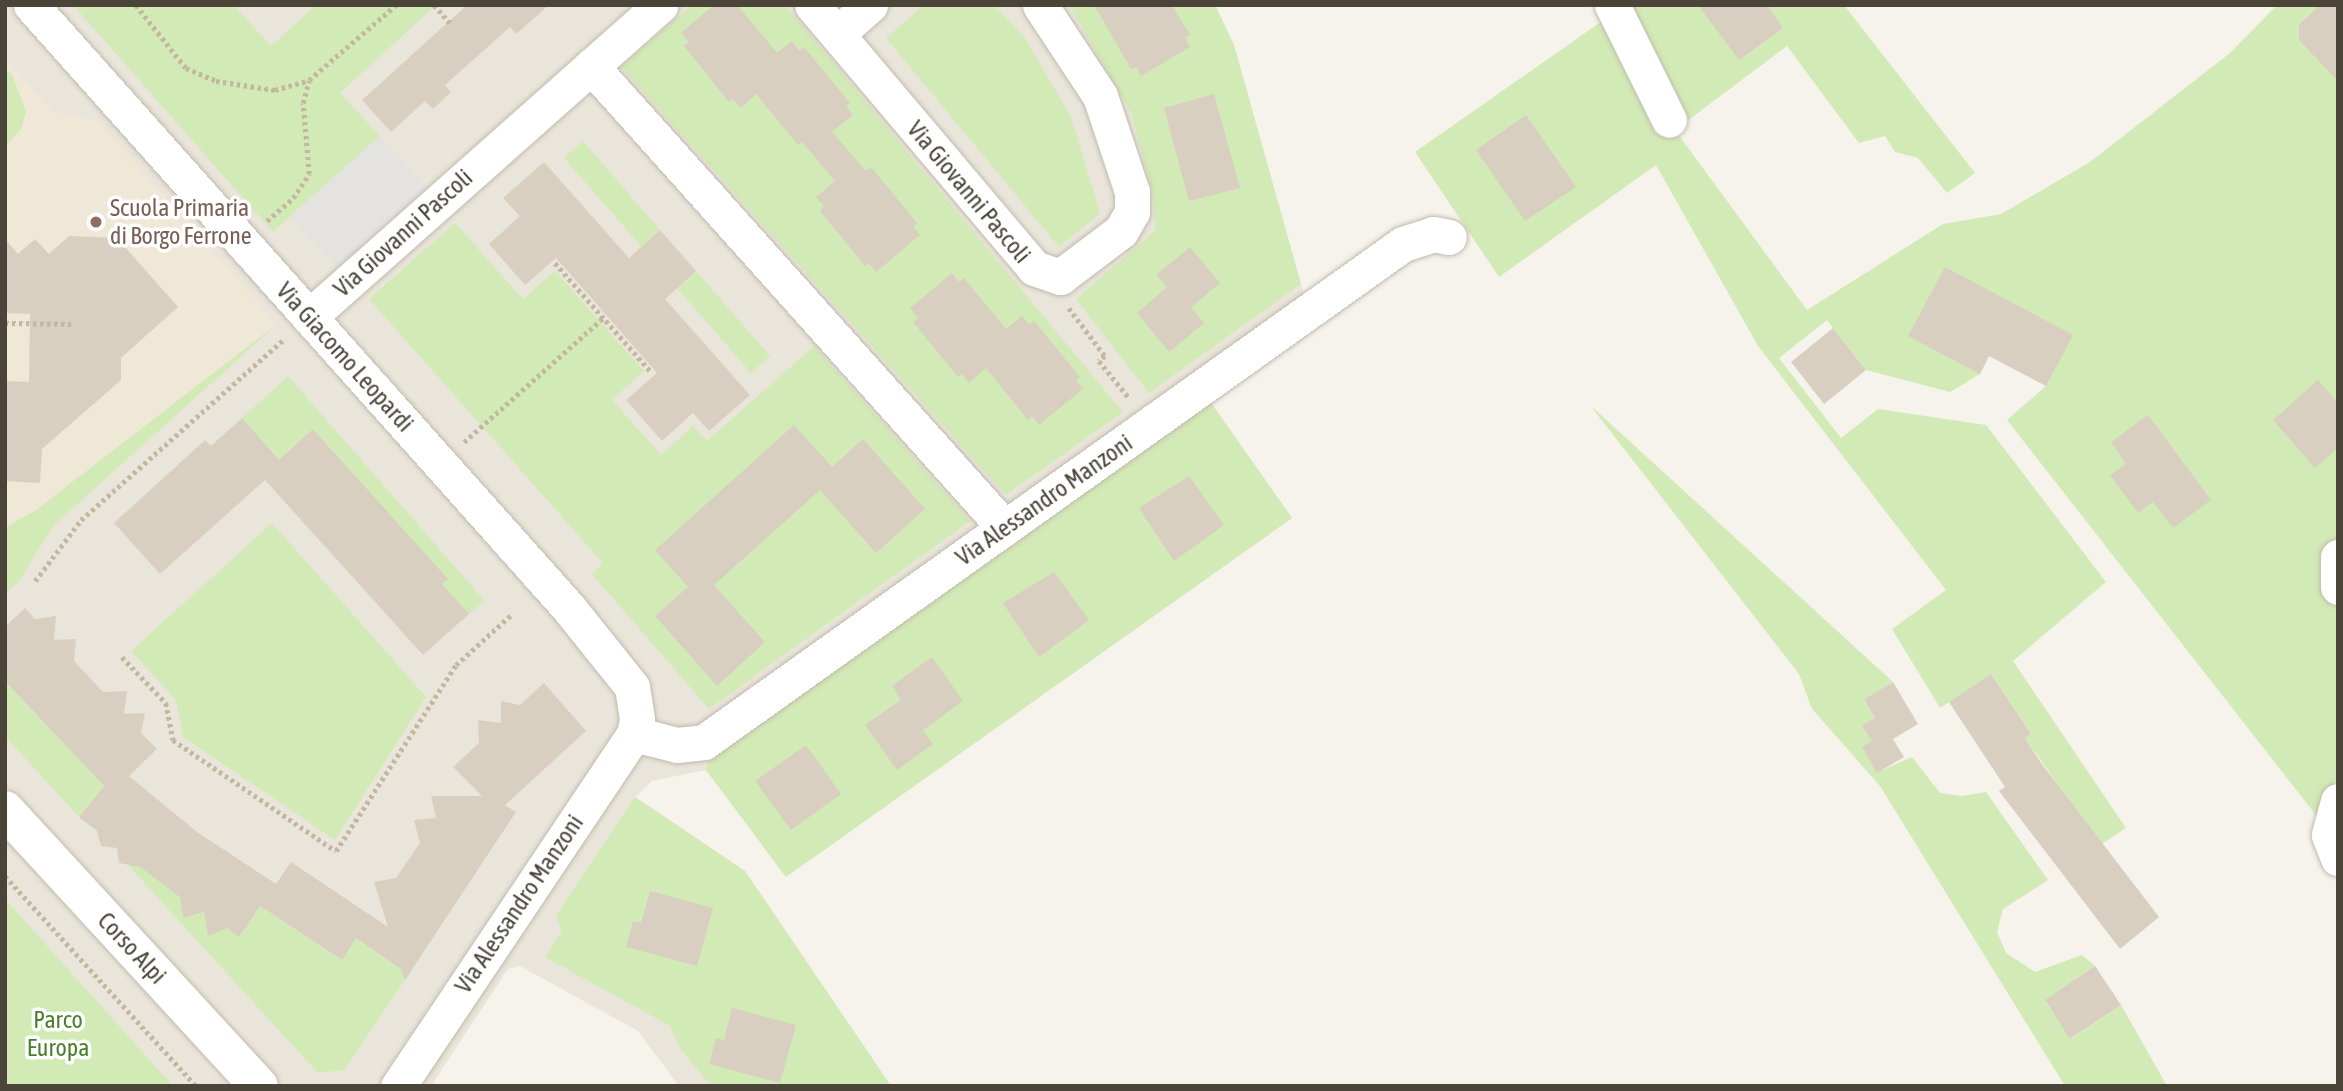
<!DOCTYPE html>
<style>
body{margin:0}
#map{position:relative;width:2343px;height:1091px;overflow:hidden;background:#f6f3ec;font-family:"Asap Condensed",sans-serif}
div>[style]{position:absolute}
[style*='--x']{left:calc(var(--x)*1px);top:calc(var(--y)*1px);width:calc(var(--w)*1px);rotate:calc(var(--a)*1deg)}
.residential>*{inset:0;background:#eae5da}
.education>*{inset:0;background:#efe8d6}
.green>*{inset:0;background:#d2eab5}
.parking>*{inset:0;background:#e5e3e0}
.building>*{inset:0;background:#d8cfc1}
.path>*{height:4.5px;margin-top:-2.25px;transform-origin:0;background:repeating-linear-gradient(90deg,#c4b79f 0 3.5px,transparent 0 7px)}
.roads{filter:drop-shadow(0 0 2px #c2bbae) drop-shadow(0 0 2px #c2bbae)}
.minor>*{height:35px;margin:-17.5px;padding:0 17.5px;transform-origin:17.5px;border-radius:17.5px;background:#fff}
.tertiary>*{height:38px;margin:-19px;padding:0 19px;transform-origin:19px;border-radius:19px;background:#fff}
.dots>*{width:19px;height:19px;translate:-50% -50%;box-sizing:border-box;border:4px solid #fff;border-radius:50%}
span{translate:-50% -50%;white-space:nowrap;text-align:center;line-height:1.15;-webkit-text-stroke:7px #fff;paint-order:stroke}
.street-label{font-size:24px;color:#4b4439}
.education-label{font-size:24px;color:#785e54}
.left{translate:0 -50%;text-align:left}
.park-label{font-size:24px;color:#4a7f2a}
.frame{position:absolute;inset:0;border:7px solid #4b4439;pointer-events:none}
</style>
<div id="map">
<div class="residential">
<i style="clip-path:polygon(5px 5px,1215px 5px,1234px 45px,1306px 302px,1209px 400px,1292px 518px,786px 877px,706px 770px,652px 781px,635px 797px,745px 871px,891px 1086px,679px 1086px,638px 1031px,520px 966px,508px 969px,431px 1086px,5px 1086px)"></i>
</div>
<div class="education">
<i style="clip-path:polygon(5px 59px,53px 112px,97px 120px,277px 324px,36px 510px,5px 528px)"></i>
</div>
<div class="green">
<i style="clip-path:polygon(73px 5px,234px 5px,271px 46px,316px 5px,436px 5px,340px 93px,380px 136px,273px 232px)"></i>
<i style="clip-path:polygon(692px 5px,785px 5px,1123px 412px,1006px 495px,621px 67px)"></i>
<i style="clip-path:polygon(924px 5px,994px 5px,1025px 38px,1071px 117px,1100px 213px,1059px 247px,886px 38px)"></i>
<i style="clip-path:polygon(1069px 5px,1215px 5px,1234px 45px,1301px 284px,1149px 393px,1076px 299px,1155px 231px,1154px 198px,1131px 112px)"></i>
<i style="clip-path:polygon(1621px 5px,1844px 5px,1975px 173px,1947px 193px,1918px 158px,1895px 152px,1885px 136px,1859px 143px,1787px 46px,1683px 124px)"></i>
<i style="clip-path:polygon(2277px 5px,2338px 5px,2338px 536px,2329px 547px,2328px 593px,2338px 607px,2338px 775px,2319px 819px,2007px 420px,2046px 386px,1998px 338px,1980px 374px,1950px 392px,1866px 370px,1827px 320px,1779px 358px,1841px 438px,1878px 409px,1986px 425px,2106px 582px,2013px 661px,2126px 828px,2100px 845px,2025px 738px,2031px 734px,1991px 674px,1940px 708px,1892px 629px,1946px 590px,1758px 346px,1656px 165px,1499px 277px,1415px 152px,1602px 21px,1664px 136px,1675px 130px,1807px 310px,1943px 224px,2001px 214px,2090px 162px,2230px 53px)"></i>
<i style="clip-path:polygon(5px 70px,12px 74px,26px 112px,21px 129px,5px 147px)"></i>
<i style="clip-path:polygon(583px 141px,660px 230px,641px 246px,564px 158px)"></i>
<i style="clip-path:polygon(455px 223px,523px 299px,555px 271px,644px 371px,612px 400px,661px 455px,693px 426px,707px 441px,814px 346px,970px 521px,709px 709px,592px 574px,603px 563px,369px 299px)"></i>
<i style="clip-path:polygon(696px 271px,770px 356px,751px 373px,677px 288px)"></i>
<i style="clip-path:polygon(277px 324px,54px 525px,19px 581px,5px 594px,5px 528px,36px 510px)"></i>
<i style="clip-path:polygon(288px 376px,484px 600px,469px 614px,442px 584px,447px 580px,314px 429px,279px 460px,242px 418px)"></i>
<i style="clip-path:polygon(1209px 400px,1292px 518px,786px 877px,706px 770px,712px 753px)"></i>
<i style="clip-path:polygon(1590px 405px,1893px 682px,1864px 699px,1875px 718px,1863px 725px,1872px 741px,1878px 772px,1912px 757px,1940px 793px,1962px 796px,1986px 792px,2048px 880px,2003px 909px,1997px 932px,2006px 953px,2035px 972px,2082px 955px,2095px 966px,2045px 1001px,2071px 1039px,2121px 1005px,2167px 1086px,2065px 1086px,1880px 786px,1812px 709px,1799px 674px)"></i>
<i style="clip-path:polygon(272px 523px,426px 697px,335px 840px,183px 737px,176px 700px,131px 651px)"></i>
<i style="clip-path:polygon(5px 681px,104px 786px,79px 817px,5px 736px)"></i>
<i style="clip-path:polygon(635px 797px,745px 871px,891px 1086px,711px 1086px,681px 1050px,670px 1026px,545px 957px,562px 931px,556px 916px)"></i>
<i style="clip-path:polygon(127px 864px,140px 867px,180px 896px,184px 918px,204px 912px,208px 935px,227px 928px,239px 936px,260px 906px,341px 960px,356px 938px,409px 974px,344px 1070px,318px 1073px)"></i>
<i style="clip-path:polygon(5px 899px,173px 1086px,5px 1086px)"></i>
</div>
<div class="parking">
<i style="clip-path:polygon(380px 136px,428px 189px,339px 269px,290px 216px)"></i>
</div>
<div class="building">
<i style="clip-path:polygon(467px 5px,549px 5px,516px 34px,510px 27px,445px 85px,451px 92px,433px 109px,425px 101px,391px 132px,362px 100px)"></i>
<i style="clip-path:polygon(714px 5px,737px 5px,777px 53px,792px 41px,799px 51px,804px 47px,850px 103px,846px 106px,853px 115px,832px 132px,866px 171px,871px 167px,917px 223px,913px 227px,920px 235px,876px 272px,869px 263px,865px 266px,820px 211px,824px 206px,816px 197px,835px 181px,802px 142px,798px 145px,756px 94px,741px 108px,733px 99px,729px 102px,684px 46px,689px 42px,681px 33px)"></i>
<i style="clip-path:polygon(1094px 5px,1172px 5px,1190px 35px,1185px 38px,1190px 47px,1141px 76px,1136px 67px,1131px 69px)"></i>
<i style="clip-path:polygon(1698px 5px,1767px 5px,1783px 28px,1739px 60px)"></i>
<i style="clip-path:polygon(2320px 5px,2338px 5px,2338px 81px,2299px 40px,2299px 25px)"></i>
<i style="clip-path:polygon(1214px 94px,1240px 188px,1189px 201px,1164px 108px)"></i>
<i style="clip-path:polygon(1526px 115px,1576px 187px,1525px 221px,1476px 150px)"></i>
<i style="clip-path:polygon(544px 162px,629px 258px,660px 230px,696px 271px,665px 299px,750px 395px,709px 431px,693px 413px,662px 441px,626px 400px,657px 373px,601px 309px,556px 258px,525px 285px,489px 244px,520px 216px,503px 198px)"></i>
<i style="clip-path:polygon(69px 236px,117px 238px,178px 307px,121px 358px,121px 380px,42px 449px,40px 483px,5px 481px,5px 381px,29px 382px,30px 314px,5px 313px,5px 239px,18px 254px,35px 239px,49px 254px)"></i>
<i style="clip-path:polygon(1190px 247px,1220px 283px,1191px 307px,1204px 323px,1169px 352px,1137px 313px,1167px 287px,1156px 275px)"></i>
<i style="clip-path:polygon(1945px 267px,2073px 335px,2046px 386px,1989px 356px,1980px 374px,1908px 336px)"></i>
<i style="clip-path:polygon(952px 273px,959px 282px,964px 278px,1006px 329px,1022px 316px,1029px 325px,1034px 321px,1080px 377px,1076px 381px,1083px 389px,1039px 425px,1032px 416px,1028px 420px,986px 368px,969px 383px,962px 374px,958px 377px,913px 322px,918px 318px,910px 308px)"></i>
<i style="clip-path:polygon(1833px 328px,1866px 370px,1824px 404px,1791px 362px)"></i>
<i style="clip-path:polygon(2318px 380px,2338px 403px,2338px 448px,2315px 468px,2273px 420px)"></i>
<i style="clip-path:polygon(2148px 415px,2211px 500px,2173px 528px,2153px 502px,2138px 513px,2110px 475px,2126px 464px,2111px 442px)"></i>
<i style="clip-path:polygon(242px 418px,279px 460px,313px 429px,448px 579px,442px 584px,469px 614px,423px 655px,265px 480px,160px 574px,114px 523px,205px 440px,211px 446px)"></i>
<i style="clip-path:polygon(794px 425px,832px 467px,863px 439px,925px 509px,876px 553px,820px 490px,714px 585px,765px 642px,717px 686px,655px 616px,688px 587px,655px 550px)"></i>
<i style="clip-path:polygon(1189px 476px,1224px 525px,1174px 561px,1139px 508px)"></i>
<i style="clip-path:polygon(1054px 572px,1089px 620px,1039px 657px,1003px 603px)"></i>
<i style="clip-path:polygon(25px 608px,35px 619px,56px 616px,54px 640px,76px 639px,74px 661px,103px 692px,127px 691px,124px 714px,145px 713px,141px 733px,157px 749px,129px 776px,197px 832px,276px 884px,291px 862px,388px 927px,374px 882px,396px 878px,420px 843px,414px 820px,436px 818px,431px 796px,482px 796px,453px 767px,479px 743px,478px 720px,501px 723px,501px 701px,520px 705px,544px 683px,586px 731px,505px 805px,516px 812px,405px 980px,401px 969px,356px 938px,342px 960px,260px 906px,239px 937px,227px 928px,208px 936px,204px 912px,183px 918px,180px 897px,140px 867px,119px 863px,117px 848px,101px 846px,97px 831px,79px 817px,104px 786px,5px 681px,5px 627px)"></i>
<i style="clip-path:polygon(932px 657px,963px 701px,923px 730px,933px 744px,897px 770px,865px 725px,901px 700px,892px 686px)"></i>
<i style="clip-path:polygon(1991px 674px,2031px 734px,2025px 738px,2041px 763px,2159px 917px,2120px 949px,1999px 791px,2005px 787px,1949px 702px)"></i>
<i style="clip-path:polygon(1893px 682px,1918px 724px,1893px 739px,1904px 757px,1877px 773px,1862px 747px,1872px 741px,1862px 725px,1875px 718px,1864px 699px)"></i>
<i style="clip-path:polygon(806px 745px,841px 794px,791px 830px,755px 781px)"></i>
<i style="clip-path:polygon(650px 891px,713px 908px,697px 966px,626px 947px,633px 921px,641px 923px)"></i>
<i style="clip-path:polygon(2095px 966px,2121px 1005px,2070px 1039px,2045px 1000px)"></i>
<i style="clip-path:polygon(732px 1008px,796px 1025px,780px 1083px,709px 1064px,716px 1038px,724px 1040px)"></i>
</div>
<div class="path">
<i style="--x:136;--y:5;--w:80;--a:51.6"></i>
<i style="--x:186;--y:68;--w:33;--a:23"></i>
<i style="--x:216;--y:81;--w:60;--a:8.7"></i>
<i style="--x:275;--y:90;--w:35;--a:-16"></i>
<i style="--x:309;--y:80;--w:115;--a:-40.8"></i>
<i style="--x:434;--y:5;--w:24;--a:48"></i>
<i style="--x:267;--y:221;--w:35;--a:-41"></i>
<i style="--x:293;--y:198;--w:29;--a:-56"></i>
<i style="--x:309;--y:174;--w:71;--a:-94.8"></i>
<i style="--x:303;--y:103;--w:23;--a:-75"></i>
<i style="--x:555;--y:263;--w:145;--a:48.6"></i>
<i style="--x:1069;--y:308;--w:60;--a:53.1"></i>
<i style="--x:1105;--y:356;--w:8;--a:140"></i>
<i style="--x:1099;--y:361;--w:49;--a:50.8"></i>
<i style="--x:5;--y:323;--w:66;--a:0.9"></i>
<i style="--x:464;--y:442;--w:186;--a:-41.7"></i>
<i style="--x:35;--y:581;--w:76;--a:-53"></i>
<i style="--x:81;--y:520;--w:273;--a:-41.7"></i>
<i style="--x:122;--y:657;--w:64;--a:46.3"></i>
<i style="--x:166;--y:703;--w:38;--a:79"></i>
<i style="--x:173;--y:740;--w:197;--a:34.3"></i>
<i style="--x:336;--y:851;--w:221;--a:-57.2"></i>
<i style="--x:456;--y:665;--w:74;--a:-42.3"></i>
<i style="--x:5;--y:876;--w:284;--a:47.7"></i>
</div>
<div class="roads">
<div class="minor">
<i style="--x:31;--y:5;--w:807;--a:48.27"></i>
<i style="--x:568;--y:607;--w:102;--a:51.3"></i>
<i style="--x:632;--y:687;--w:33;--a:81"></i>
<i style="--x:637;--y:720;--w:14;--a:102"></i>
<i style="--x:634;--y:734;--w:424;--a:123.8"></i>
<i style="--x:812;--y:5;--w:344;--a:49.8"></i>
<i style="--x:1034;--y:268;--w:28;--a:19"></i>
<i style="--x:1060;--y:277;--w:76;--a:-37"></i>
<i style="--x:1121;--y:231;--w:22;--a:-60"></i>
<i style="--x:1132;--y:212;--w:20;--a:-90"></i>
<i style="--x:1132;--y:192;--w:101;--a:-108.4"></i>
<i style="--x:1100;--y:96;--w:109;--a:-123.4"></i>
<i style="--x:1612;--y:5;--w:128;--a:63.6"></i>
<i style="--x:837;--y:34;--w:44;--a:-41.3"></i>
<i style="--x:591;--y:66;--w:620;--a:48.14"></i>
<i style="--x:309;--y:317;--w:470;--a:-41.6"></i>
<i style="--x:2338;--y:557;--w:30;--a:90"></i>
<i style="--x:634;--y:734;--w:44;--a:14.3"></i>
<i style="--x:677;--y:745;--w:27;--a:-6"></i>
<i style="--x:704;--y:742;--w:858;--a:-35.47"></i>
<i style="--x:1403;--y:244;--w:32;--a:-18"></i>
<i style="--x:1433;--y:234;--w:16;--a:11"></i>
<i style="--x:2338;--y:801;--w:35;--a:105"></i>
<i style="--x:2329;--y:835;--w:25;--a:69"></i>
</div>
<div class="tertiary">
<i style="--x:5;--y:810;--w:375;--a:47.4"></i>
</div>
</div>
<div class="dots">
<i style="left:96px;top:222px;background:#8d6e63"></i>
</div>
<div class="street-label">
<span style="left:969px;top:192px;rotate:50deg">Via Giovanni Pascoli</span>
<span style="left:403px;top:233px;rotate:-42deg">Via Giovanni Pascoli</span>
<span style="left:345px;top:357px;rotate:48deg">Via Giacomo Leopardi</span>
<span style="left:1044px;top:500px;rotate:-35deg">Via Alessandro Manzoni</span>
<span style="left:519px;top:904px;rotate:-56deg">Via Alessandro Manzoni</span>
<span style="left:132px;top:948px;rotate:47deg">Corso Alpi</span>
</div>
<div class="education-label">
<span class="left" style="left:110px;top:222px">Scuola Primaria<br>di Borgo Ferrone</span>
</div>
<div class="park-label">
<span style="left:58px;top:1034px">Parco<br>Europa</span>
</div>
<div class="frame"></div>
</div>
